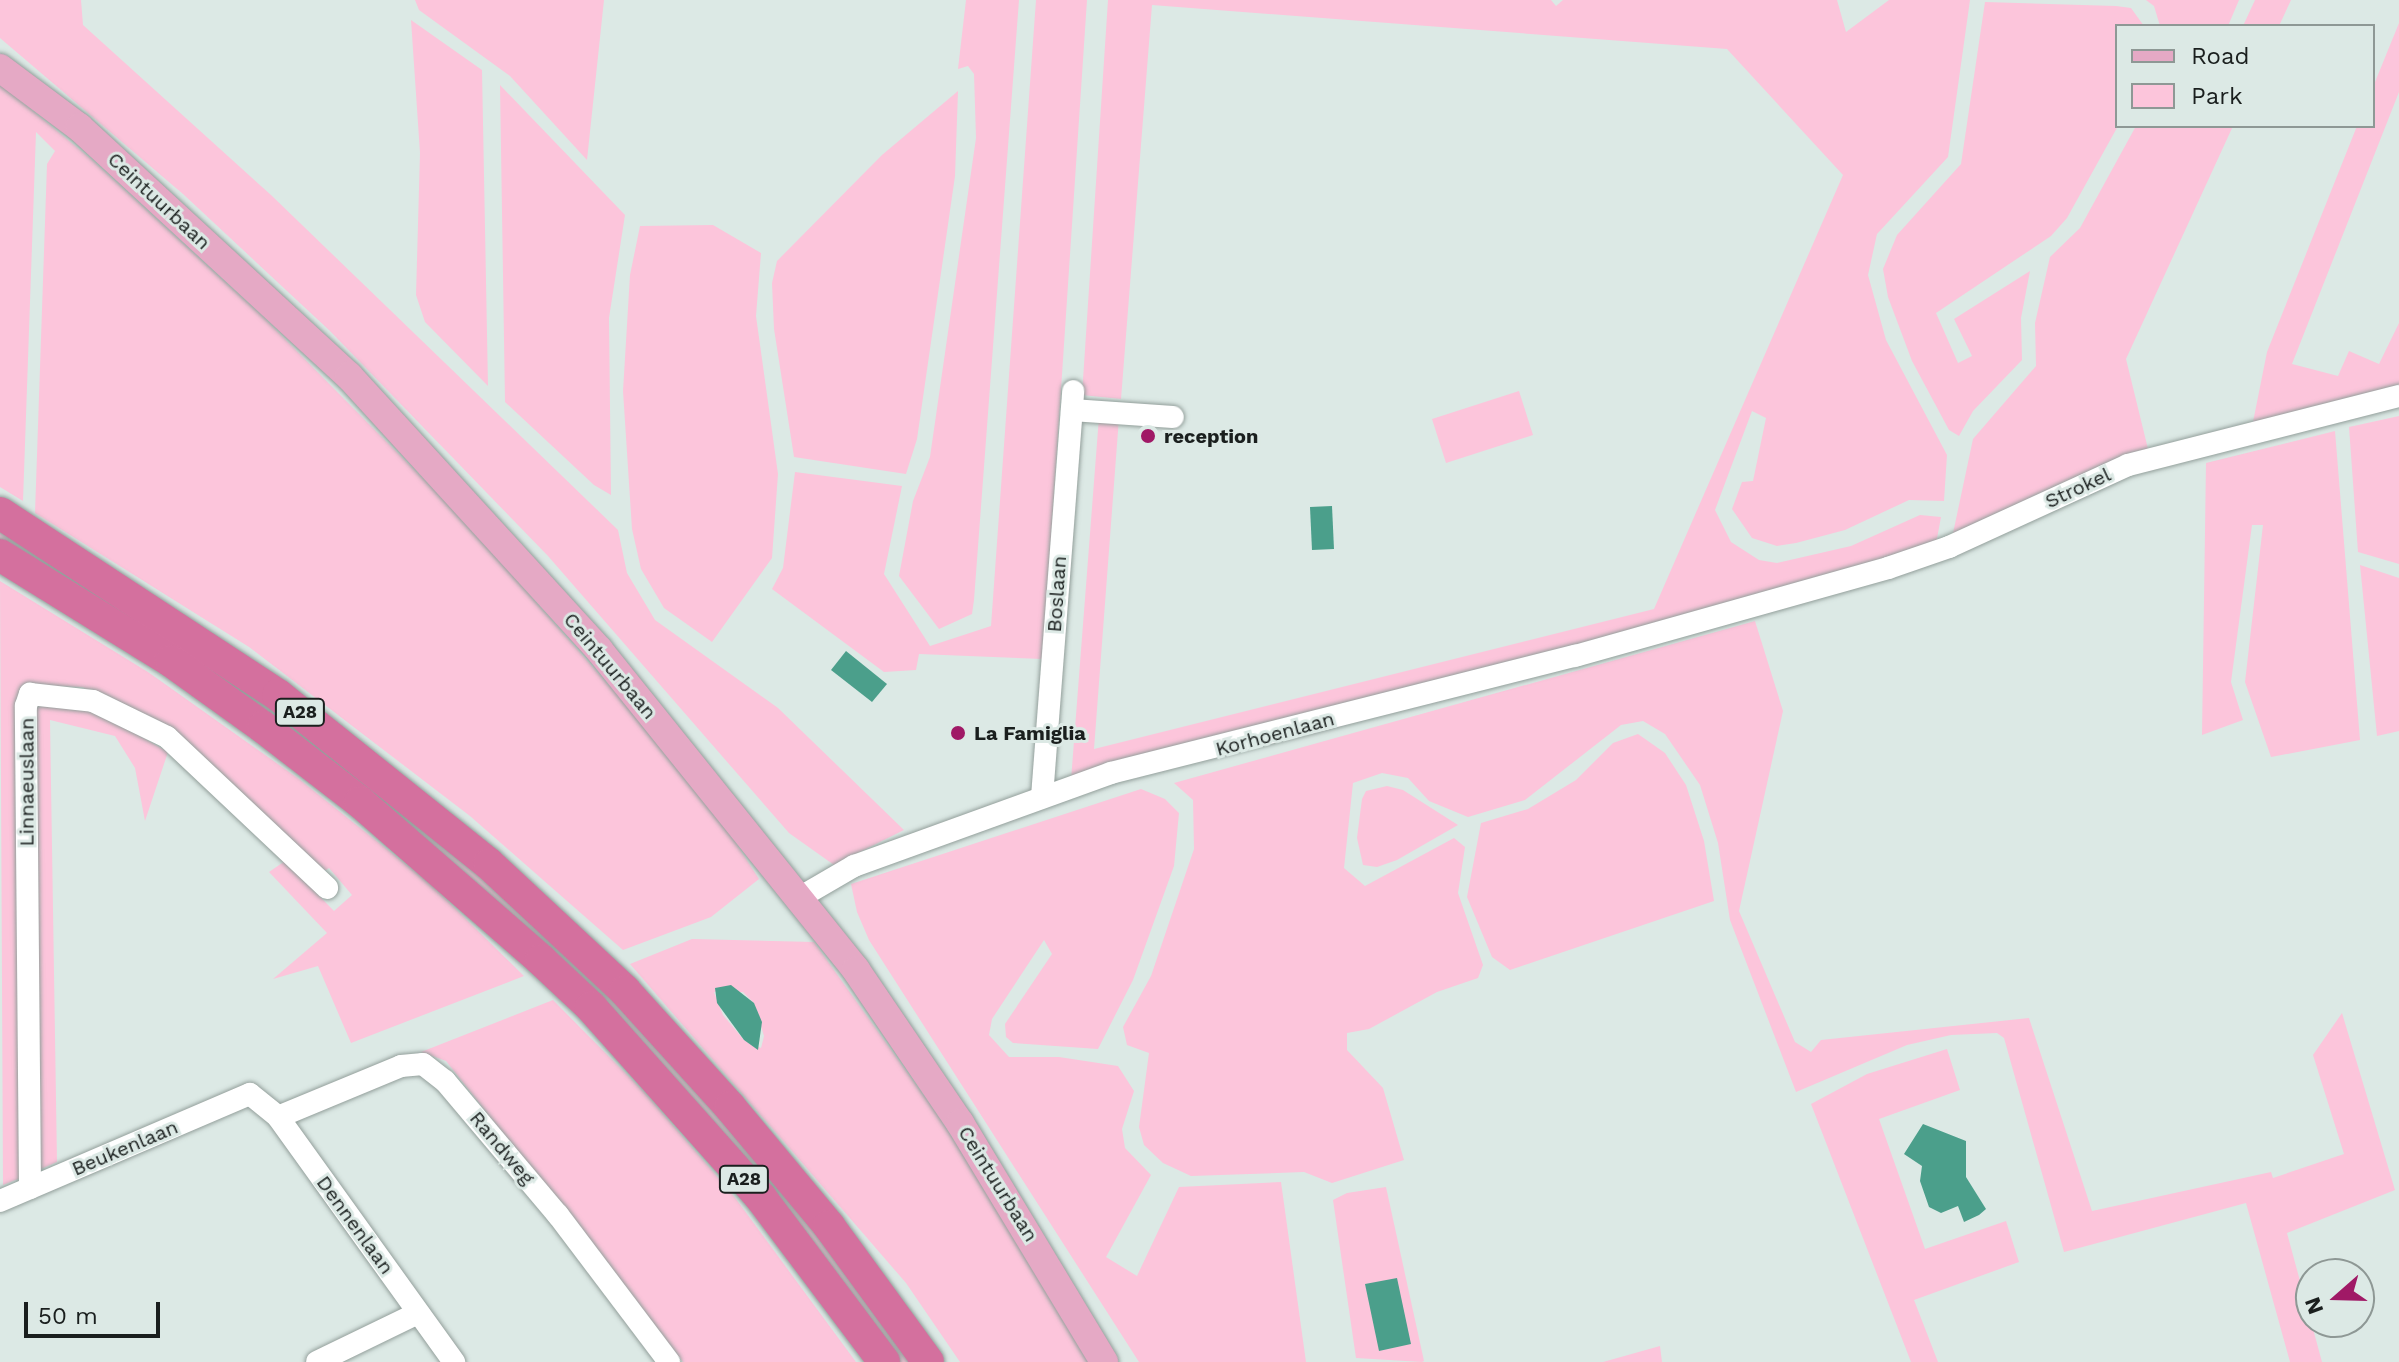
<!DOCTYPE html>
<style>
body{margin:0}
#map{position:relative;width:2399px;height:1362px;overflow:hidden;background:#dce9e5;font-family:"Work Sans",sans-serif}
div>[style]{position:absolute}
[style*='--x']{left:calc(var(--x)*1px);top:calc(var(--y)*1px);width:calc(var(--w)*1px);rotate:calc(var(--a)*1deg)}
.green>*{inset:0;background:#fcc5db}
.water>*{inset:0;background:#4b9f8b}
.roads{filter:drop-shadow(0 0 2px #939f9b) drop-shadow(0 0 2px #939f9b)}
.minor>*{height:22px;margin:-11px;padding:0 11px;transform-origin:11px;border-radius:11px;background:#fff}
.major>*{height:28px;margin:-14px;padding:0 14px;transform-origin:14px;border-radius:14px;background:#e5a9c5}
.highway>*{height:32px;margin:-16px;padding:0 16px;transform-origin:16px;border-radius:16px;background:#d4709e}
.dots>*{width:22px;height:22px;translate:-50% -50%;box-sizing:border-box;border:4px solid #dce9e5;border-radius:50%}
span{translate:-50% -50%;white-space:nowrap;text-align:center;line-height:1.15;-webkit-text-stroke:6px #dce9e5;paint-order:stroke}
.shield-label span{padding:2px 6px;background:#dce9e5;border:2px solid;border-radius:6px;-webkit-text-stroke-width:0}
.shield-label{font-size:18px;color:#1a1f1e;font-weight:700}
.street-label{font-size:20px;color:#1a1f1e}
.poi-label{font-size:20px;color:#1a1f1e;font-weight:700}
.left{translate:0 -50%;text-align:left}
.legend{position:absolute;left:2115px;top:24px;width:260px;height:104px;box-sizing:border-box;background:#dce9e5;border:2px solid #8e9895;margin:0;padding:10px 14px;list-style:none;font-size:24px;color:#1a1f1e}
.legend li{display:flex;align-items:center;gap:16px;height:40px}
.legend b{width:40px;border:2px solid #8e9895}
.north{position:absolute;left:2295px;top:1258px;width:80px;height:80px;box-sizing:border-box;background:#dce9e5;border:2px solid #8e9895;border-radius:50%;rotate:250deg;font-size:22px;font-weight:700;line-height:32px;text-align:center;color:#1a1f1e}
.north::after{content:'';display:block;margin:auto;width:28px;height:36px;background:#a01966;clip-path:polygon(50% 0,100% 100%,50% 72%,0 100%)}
.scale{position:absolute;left:24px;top:1302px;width:136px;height:36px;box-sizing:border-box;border:4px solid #1a1f1e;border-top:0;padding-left:10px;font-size:24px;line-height:28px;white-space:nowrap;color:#1a1f1e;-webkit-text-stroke:6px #dce9e5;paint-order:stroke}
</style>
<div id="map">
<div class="green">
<i style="clip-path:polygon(0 0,81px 0,83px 25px,271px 195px,618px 530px,627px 573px,655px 620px,778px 708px,904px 830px,834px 865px,789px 833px,548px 556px,329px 330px,183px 194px,0 38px)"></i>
<i style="clip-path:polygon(415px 0,604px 0,587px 160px,510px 76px,419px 10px)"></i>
<i style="clip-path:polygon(966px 0,1019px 0,974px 600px,972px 614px,939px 629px,899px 576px,913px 501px,930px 457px,976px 138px,974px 74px,968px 66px,958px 69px)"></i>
<i style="clip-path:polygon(1036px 0,1087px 0,1043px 659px,919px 654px,916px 670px,884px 672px,772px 589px,783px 568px,795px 472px,902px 486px,884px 574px,930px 646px,991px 626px)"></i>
<i style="clip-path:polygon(1108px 0,1551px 0,1556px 6px,1563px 0,1837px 0,1846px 32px,1889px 0,1970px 0,1948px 157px,1877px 234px,1868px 275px,1886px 340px,1947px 455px,1944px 501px,1909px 500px,1845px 530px,1796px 543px,1777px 546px,1752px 538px,1732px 509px,1742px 482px,1753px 481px,1766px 418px,1752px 411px,1715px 510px,1731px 542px,1759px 560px,1777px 563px,1851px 546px,1920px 515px,1941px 517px,1936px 544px,1874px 566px,1071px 780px,1099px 417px,1119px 418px,1094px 749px,1654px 609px,1843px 175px,1727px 49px,1152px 5px,1121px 399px,1082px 395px)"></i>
<i style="clip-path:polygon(2146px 0,2239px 0,2228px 26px,2160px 26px,2154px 6px)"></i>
<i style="clip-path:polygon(2255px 0,2291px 0,2279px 26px,2243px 26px)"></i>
<i style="clip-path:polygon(1985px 2px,2116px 6px,2131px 8px,2144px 26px,2117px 26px,2118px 126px,2067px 218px,2051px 236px,1936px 313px,1958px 363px,1972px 356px,1954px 319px,2030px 271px,2021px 318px,2022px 360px,1973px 411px,1959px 436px,1949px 430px,1912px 361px,1888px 297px,1883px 269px,1897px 235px,1961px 164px)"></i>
<i style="clip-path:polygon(411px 20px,482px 70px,488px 386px,425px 322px,416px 295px,420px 153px)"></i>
<i style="clip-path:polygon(2399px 23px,2399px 92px,2292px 364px,2338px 376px,2349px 351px,2379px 364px,2399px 323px,2399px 390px,2252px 427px,2267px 352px,2357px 126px,2373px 126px,2373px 87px)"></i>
<i style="clip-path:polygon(0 84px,91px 159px,261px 315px,462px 518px,704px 794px,759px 879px,711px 917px,623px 950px,470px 816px,249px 647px,35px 513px,47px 164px,55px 151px,36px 132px,23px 501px,0 487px)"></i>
<i style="clip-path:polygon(500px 85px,625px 215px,609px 318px,611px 495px,594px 485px,505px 402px)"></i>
<i style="clip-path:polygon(958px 91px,955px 176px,917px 439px,906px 474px,794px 457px,774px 329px,772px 283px,777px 261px,882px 155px)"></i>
<i style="clip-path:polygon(2136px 126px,2233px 126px,2126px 359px,2149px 453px,1952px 538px,1973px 439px,2036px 366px,2035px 323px,2050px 257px,2080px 228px)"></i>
<i style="clip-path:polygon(713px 225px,761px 253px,756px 316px,778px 474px,772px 558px,712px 642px,664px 608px,641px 569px,632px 529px,623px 391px,630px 275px,640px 226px)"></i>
<i style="clip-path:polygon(1519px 391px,1533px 435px,1446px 463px,1432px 419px)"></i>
<i style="clip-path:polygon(2399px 416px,2399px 564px,2358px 552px,2349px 427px)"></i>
<i style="clip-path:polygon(2335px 431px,2360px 740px,2271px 757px,2245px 682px,2263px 525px,2252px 525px,2231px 682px,2243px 720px,2202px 735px,2206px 463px)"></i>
<i style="clip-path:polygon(0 528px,332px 747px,568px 951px,779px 1181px,916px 1362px,897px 1362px,593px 1000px,0 544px)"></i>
<i style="clip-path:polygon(2360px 565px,2399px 578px,2399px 731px,2377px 736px)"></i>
<i style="clip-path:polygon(0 581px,148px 672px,299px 779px,429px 883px,524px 976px,351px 1043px,318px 966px,273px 979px,327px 933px,269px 872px,285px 861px,334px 911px,352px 895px,329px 868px,318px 875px,128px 706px,82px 687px,23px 685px,16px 700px,23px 1177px,3px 1185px)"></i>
<i style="clip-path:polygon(1755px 621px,1783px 711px,1739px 911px,1795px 1042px,1811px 1052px,1821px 1040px,2029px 1018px,2092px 1211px,2271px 1172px,2273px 1178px,2344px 1154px,2313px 1055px,2342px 1013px,2395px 1190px,2287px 1233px,2322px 1362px,2290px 1362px,2246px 1203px,2064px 1252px,2004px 1038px,1997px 1033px,1951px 1035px,1907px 1045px,1796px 1092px,1730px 920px,1718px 843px,1700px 785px,1665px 734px,1643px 721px,1621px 725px,1525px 800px,1468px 817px,1429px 801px,1408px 778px,1382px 773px,1353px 783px,1344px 868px,1365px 886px,1454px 838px,1465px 847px,1458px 893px,1483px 965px,1478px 978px,1437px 992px,1369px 1029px,1347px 1033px,1347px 1050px,1383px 1088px,1404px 1160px,1332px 1183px,1304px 1172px,1191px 1176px,1163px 1163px,1144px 1145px,1139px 1127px,1149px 1053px,1127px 1045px,1123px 1027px,1151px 976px,1194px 849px,1193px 800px,1174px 783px)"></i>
<i style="clip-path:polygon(80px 702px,168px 752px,145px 821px,135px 768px,115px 736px,50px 720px,57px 1162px,34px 1172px,32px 703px)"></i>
<i style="clip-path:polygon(1638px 734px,1665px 753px,1686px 785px,1704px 841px,1714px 901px,1510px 970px,1492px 957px,1467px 897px,1481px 823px,1528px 809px,1576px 780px,1613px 743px)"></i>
<i style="clip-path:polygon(1387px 786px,1403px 790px,1458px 825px,1397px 860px,1377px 867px,1363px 865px,1357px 838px,1362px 799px,1366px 791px)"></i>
<i style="clip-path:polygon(1141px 789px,1165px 799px,1179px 813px,1174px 866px,1133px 980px,1098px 1049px,1013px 1043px,1006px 1037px,1005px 1024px,1052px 954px,1044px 940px,992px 1019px,989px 1035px,1009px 1057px,1059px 1057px,1118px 1066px,1134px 1091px,1122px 1129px,1125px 1148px,1151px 1175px,1106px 1257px,1137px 1276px,1179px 1187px,1281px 1182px,1306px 1362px,1139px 1362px,869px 940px,857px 912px,851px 884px)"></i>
<i style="clip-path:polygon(evenodd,692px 939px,814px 942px,939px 1117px,1095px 1362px,960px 1362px,906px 1283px,630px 964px,692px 939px,714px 992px,743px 992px,754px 1003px,764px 1036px,761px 1048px,744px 1040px,723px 1015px,714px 992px)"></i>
<i style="clip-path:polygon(553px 1000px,645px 1093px,733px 1195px,856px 1362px,683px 1362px,446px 1061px,421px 1052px)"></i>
<i style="clip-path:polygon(1947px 1049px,1960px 1090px,1879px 1119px,1925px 1249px,2006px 1221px,2019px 1262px,1914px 1300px,1938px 1362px,1911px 1362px,1811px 1104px,1867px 1074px)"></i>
<i style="clip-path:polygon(1386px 1187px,1424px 1361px,1422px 1362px,1356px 1358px,1333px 1200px,1347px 1193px)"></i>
<i style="clip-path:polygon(1660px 1346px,1662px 1362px,1603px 1362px)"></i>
</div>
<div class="water">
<i style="clip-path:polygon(1332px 506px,1334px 549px,1312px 550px,1310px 507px)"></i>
<i style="clip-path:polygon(846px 651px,887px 684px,872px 702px,831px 670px)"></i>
<i style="clip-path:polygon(731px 985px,754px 1003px,762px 1022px,758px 1050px,744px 1040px,717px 1003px,715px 988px)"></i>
<i style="clip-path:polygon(1923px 1124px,1966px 1141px,1966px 1177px,1986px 1209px,1979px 1215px,1964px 1222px,1958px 1206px,1941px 1213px,1929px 1207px,1920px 1181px,1922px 1166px,1904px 1154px)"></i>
<i style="clip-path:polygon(1397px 1278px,1411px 1344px,1379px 1351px,1365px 1284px)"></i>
</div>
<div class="roads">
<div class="minor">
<i style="--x:1072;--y:410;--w:101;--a:4"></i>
<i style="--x:1042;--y:797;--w:407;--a:-85.6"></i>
<i style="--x:799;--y:898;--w:64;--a:-30.2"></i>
<i style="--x:854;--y:866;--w:273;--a:-19.9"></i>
<i style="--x:1111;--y:773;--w:479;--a:-14.2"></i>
<i style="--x:1575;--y:656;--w:325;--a:-15.7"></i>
<i style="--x:1888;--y:568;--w:65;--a:-19"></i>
<i style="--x:1949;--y:547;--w:197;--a:-24.6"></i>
<i style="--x:2128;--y:465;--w:280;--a:-14.3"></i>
<i style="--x:278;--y:1117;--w:133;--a:-22.5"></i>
<i style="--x:401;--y:1066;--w:22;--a:-5"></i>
<i style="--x:423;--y:1064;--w:28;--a:38"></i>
<i style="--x:445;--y:1081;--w:175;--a:49.9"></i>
<i style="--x:558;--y:1215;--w:184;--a:52.9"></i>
<i style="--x:30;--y:1188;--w:482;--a:-90.5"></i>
<i style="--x:26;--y:706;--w:13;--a:-72"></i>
<i style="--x:30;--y:694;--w:63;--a:6.3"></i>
<i style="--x:93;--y:701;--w:82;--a:25.9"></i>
<i style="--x:167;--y:737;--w:220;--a:43.3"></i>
<i style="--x:0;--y:1201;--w:272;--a:-23.2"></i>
<i style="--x:250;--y:1094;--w:36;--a:39"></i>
<i style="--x:278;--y:1117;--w:302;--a:54.3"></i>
<i style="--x:317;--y:1362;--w:112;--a:-25.9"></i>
</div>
<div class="major">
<i style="--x:0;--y:68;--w:99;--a:36.8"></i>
<i style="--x:79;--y:127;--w:367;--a:42.7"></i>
<i style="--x:349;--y:376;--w:371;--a:47.6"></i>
<i style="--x:599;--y:650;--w:410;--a:51.2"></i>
<i style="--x:856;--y:970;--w:185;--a:55.8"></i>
<i style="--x:960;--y:1123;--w:279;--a:58.9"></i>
</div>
<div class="highway">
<i style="--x:0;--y:513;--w:332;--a:33.2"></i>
<i style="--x:278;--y:695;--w:270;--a:38.7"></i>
<i style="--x:489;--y:864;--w:186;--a:43"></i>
<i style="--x:625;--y:991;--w:156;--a:47.8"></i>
<i style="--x:730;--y:1107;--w:155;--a:50.2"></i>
<i style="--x:829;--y:1226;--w:168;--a:53.9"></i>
<i style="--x:0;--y:555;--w:201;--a:31.8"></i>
<i style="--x:171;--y:661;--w:113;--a:35.7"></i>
<i style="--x:263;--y:727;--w:123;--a:37.7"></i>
<i style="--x:360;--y:802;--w:240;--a:41.1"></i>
<i style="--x:541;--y:960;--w:69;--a:43.2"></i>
<i style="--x:591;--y:1007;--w:256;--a:48.3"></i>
<i style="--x:761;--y:1198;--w:205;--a:53.1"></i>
</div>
</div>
<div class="dots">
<i style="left:1148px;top:436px;background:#a01966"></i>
<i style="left:958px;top:733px;background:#a01966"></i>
</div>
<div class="shield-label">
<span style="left:300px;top:712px">A28</span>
<span style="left:744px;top:1179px">A28</span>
</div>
<div class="street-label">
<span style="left:159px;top:201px;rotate:43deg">Ceintuurbaan</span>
<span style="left:2078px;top:488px;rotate:-25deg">Strokel</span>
<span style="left:1057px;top:594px;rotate:-86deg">Boslaan</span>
<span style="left:610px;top:666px;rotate:50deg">Ceintuurbaan</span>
<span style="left:1275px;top:734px;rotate:-15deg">Korhoenlaan</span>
<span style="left:27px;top:782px;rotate:-90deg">Linnaeuslaan</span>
<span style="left:125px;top:1148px;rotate:-23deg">Beukenlaan</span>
<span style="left:502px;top:1148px;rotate:50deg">Randweg</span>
<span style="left:998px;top:1184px;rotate:58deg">Ceintuurbaan</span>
<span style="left:355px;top:1225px;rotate:54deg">Dennenlaan</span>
</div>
<div class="poi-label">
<span class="left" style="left:1164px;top:436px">reception</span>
<span class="left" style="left:974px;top:733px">La Famiglia</span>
</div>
<ul class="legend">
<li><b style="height:10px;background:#e5a9c5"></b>Road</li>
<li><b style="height:22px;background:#fcc5db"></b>Park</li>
</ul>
<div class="north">N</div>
<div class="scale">50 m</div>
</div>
